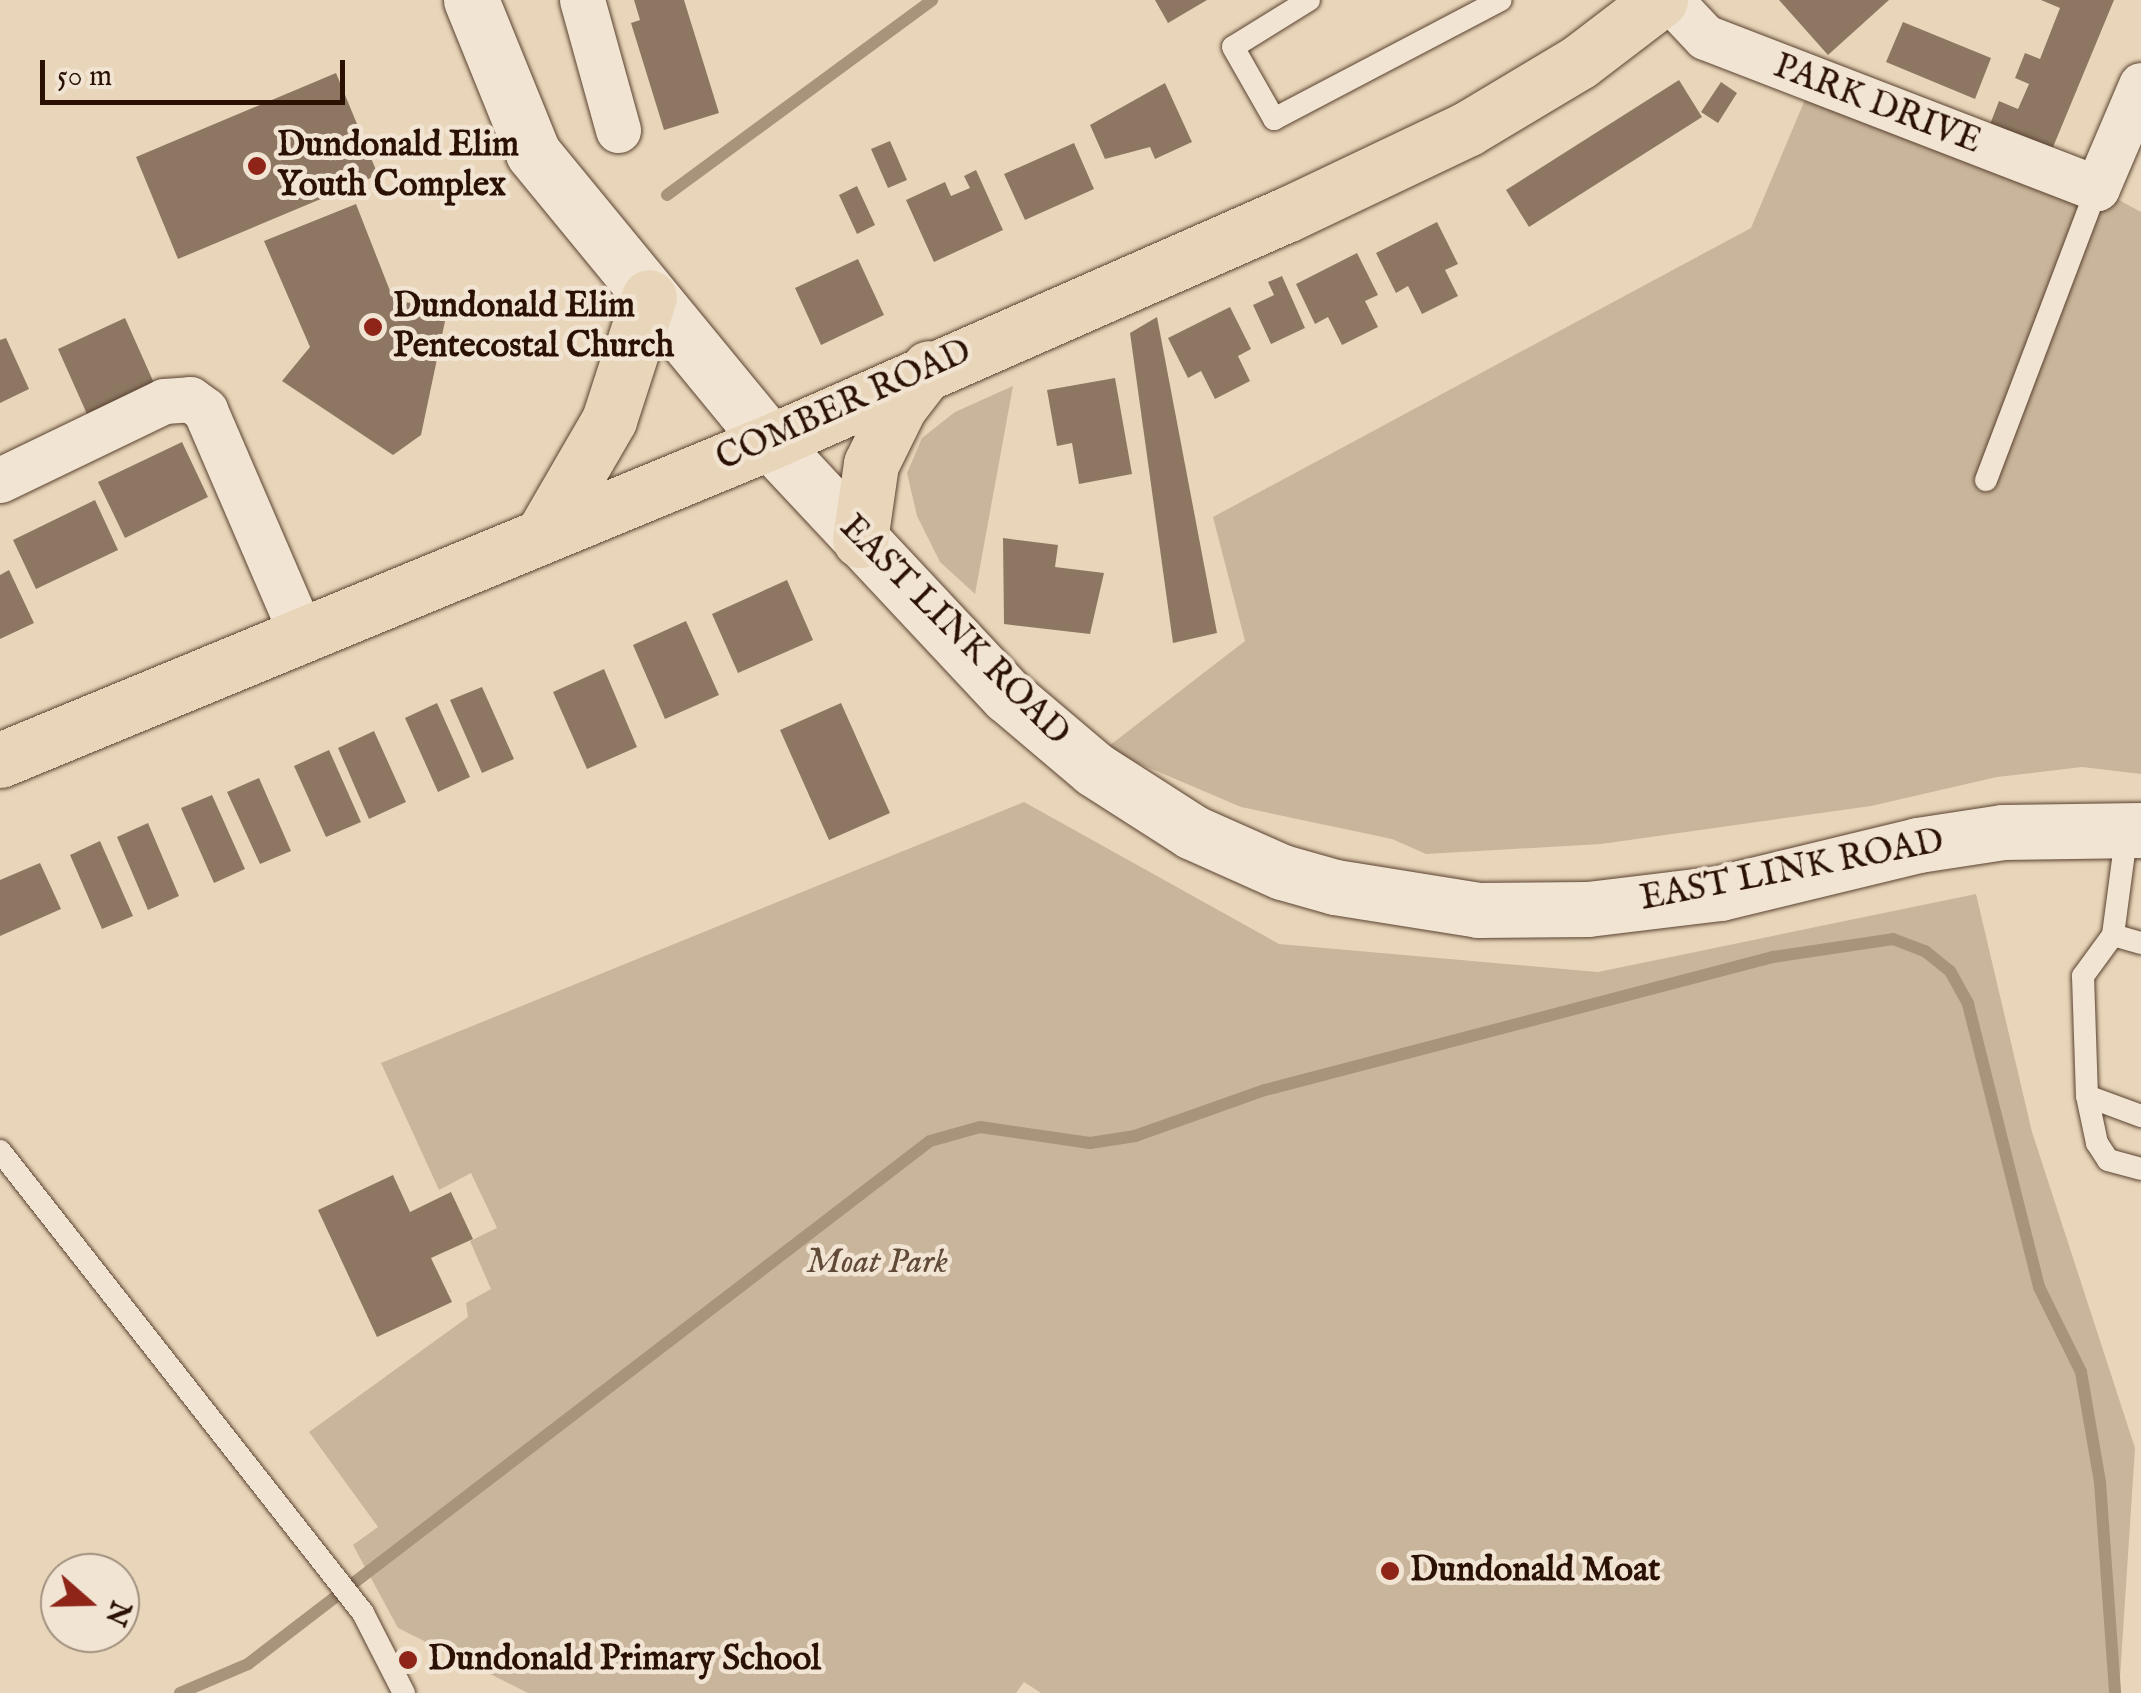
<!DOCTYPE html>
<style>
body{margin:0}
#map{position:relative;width:2141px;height:1693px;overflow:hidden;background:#e9d6ba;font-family:"IM FELL English",serif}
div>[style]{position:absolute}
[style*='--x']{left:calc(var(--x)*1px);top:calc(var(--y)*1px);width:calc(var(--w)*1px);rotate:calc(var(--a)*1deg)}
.green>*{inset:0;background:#c9b59b}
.stream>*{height:12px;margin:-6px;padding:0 6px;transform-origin:6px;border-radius:6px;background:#a8937b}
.building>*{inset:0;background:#8d7762}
.roads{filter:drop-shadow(0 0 2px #5a4230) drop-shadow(0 0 2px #5a4230)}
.lane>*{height:22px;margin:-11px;padding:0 11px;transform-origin:11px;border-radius:11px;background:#f1e4d2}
.street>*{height:45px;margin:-22.5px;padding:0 22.5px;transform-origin:22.5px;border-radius:22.5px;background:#f1e4d2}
.secondary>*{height:55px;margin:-27.5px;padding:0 27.5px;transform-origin:27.5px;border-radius:27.5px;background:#f1e4d2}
.highway>*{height:55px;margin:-27.5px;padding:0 27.5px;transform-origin:27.5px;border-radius:27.5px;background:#e9d6ba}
.dots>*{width:28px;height:28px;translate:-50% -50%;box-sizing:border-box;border:5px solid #f1e4d2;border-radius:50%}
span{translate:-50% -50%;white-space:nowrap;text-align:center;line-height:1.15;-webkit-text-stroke:9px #f1e4d2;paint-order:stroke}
.street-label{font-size:35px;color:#2a1102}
.poi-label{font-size:35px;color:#2a1102;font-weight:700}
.left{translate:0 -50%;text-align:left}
.park-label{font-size:35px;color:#624a38;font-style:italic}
.north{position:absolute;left:40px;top:1553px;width:100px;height:100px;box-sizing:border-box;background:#f1e4d2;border:2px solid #a1907f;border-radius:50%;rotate:110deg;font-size:28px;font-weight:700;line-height:40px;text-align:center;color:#2a1102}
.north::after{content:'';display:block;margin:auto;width:35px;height:45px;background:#8f2418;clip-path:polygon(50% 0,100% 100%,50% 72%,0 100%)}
.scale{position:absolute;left:40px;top:60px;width:305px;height:45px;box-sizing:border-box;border:5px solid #2a1102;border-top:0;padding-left:12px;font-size:30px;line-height:35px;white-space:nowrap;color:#2a1102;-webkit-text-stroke:8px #f1e4d2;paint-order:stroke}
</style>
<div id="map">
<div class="green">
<i style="clip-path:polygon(1812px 83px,2097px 188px,2141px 212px,2141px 774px,2082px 767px,1997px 777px,1871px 806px,1601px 844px,1426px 854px,1392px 839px,1241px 807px,1105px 749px,1245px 641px,1213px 517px,1751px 228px)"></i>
<i style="clip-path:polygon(1013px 386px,975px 594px,940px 562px,917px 516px,907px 473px,922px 438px,955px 412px)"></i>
<i style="clip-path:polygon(1024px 802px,1279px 944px,1598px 972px,1976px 894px,2032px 1132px,2135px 1448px,2119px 1693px,1041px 1693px,1024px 1682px,1016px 1693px,528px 1693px,398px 1628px,353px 1545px,378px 1527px,309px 1432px,468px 1317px,466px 1303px,491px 1289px,470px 1241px,497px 1228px,471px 1173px,439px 1190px,381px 1063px)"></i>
</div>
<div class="stream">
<i style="--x:667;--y:195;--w:329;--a:-36.3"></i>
<i style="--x:180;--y:1693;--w:74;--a:-23.1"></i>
<i style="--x:248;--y:1664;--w:859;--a:-37.48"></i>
<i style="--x:930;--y:1141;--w:52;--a:-15.6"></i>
<i style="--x:980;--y:1127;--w:111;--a:8.3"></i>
<i style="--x:1090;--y:1143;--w:46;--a:-8.8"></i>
<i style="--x:1135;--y:1136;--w:138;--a:-19.5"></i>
<i style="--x:1265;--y:1090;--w:525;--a:-14.67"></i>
<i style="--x:1773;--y:957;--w:121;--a:-8.5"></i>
<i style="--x:1893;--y:939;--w:34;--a:21"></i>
<i style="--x:1925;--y:951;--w:32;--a:39"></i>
<i style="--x:1950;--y:971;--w:38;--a:61"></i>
<i style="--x:1968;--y:1004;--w:292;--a:75.9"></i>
<i style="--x:2039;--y:1287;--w:95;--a:63.7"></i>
<i style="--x:2081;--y:1372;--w:112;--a:80.2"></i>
<i style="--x:2100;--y:1482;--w:212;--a:85.9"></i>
</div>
<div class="building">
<i style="clip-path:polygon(634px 0,684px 0,719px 113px,664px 130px,631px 23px,640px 20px)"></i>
<i style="clip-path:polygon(1155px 0,1207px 0,1168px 23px)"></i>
<i style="clip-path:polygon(1779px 0,1889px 0,1828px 55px)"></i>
<i style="clip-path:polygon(2041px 0,2114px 0,2051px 152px,1989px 127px,1999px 101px,2018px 109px,2029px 84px,2015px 78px,2025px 53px,2040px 59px,2060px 8px)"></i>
<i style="clip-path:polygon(1903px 22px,1991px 58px,1975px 99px,1886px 62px)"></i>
<i style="clip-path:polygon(336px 73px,378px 175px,178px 259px,136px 157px)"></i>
<i style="clip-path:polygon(1679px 80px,1702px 117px,1529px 227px,1506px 190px)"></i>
<i style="clip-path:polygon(1721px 82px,1737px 93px,1718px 123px,1701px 112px)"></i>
<i style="clip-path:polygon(1165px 83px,1192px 142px,1155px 159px,1150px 147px,1105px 159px,1090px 125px)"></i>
<i style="clip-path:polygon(890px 141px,907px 180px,888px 188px,871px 149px)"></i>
<i style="clip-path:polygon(1074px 143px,1094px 189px,1025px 220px,1004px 174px)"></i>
<i style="clip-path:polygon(976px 170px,1003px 230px,934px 262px,906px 200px,945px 182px,951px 196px,970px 188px,964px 176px)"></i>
<i style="clip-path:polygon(857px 186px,875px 225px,857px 234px,839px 195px)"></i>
<i style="clip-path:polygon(356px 204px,394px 301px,448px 307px,421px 435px,393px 455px,282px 381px,310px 347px,264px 241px)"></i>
<i style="clip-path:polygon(1437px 222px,1458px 264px,1445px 270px,1458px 296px,1422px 314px,1408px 286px,1396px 293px,1376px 253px)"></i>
<i style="clip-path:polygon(1357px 253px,1378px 295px,1365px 301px,1378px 327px,1342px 345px,1328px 317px,1315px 324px,1296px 284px)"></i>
<i style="clip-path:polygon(858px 259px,884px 315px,821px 345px,795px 288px)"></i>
<i style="clip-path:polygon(1282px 276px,1305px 328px,1271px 344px,1253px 305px,1274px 295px,1268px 282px)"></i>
<i style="clip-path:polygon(1230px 307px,1251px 349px,1238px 356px,1250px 381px,1215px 399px,1201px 371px,1188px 378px,1168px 338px)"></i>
<i style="clip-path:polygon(1157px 317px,1217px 633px,1173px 643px,1130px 333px)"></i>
<i style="clip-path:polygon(125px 318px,158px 392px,91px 423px,58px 349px)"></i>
<i style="clip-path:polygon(6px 338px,29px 389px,0 403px,0 340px)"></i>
<i style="clip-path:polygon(1115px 378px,1132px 474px,1079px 484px,1072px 443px,1057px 446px,1047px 390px)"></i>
<i style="clip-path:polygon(182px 442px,208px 497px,125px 538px,98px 482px)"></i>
<i style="clip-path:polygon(95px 500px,118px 550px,36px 589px,13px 540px)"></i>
<i style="clip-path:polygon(1003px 538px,1058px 545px,1055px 567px,1104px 573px,1090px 634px,1004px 624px)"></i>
<i style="clip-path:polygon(9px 570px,34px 623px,0 639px,0 575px)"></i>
<i style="clip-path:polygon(787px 580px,813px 640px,738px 673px,712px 614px)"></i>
<i style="clip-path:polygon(686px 621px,719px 695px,665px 719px,633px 645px)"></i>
<i style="clip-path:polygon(604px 669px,637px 747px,587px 769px,553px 692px)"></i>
<i style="clip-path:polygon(482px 687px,514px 759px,482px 773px,450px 700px)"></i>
<i style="clip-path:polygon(437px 703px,470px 777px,438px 792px,405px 718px)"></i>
<i style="clip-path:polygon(841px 703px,890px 813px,829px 840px,780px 730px)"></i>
<i style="clip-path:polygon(374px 731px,406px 802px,369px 819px,338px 748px)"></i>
<i style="clip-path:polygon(329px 750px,361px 822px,326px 837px,294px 766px)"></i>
<i style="clip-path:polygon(259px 778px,291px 851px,260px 864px,227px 792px)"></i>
<i style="clip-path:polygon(212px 795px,245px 869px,214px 883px,181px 808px)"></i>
<i style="clip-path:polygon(148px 823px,179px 896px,148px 910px,117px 837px)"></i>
<i style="clip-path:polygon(100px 841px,133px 916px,102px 929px,70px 855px)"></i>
<i style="clip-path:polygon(40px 863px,61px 909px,0 936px,0 880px)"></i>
<i style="clip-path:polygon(393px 1175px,410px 1212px,451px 1192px,473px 1239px,431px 1258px,452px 1302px,377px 1337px,318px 1210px)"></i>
</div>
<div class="roads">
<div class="lane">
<i style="--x:1309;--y:0;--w:89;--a:148.3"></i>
<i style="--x:1233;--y:47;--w:83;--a:60.3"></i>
<i style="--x:1274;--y:119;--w:256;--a:-27.7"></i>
<i style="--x:1986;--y:480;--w:312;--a:-69.2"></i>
<i style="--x:2127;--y:830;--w:106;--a:97.6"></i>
<i style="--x:2113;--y:935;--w:51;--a:126.2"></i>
<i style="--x:2083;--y:976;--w:120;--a:88.1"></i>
<i style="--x:2087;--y:1096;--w:48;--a:78"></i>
<i style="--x:2097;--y:1143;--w:20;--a:57"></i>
<i style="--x:2108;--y:1160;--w:34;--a:15"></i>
<i style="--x:2113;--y:935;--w:29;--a:16"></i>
<i style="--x:2087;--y:1096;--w:58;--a:20.3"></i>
<i style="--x:0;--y:1151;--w:588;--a:51.84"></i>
<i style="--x:363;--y:1613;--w:90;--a:62.9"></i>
</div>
<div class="street">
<i style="--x:582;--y:0;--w:135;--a:74.5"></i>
<i style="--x:1670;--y:0;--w:51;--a:46.6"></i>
<i style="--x:1705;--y:37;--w:420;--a:21.1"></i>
<i style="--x:2097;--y:188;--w:112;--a:-66.9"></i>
<i style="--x:0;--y:480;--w:182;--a:-25.7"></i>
<i style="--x:164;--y:401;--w:26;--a:-4"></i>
<i style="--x:190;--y:399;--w:19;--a:36"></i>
<i style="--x:205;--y:410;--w:245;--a:66.7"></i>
</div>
<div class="secondary">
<i style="--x:471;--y:0;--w:165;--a:67.9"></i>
<i style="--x:533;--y:153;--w:374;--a:50.6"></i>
<i style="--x:770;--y:442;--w:348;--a:46.9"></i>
<i style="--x:1008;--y:696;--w:113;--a:40.3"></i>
<i style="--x:1094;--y:769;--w:117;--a:32.7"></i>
<i style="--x:1192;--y:832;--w:98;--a:24"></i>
<i style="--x:1282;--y:872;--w:55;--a:15.8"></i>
<i style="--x:1335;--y:887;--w:145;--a:9.1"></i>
<i style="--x:1478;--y:910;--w:110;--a:-0.5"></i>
<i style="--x:1588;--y:909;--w:133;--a:-6.9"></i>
<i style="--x:1720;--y:893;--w:204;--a:-13.6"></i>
<i style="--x:1918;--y:845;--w:86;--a:-8.7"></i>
<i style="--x:2003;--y:832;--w:138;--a:-0.8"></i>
</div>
<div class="highway">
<i style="--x:543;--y:534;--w:132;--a:-59.9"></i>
<i style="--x:609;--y:420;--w:129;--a:-72"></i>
<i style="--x:860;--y:540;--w:77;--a:-81.8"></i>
<i style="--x:871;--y:464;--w:64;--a:-63.8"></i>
<i style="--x:899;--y:407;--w:49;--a:-52.4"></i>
<i style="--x:0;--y:760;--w:833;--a:-22.44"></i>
<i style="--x:770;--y:442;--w:566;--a:-23.76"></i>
<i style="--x:1288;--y:214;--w:198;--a:-25.4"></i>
<i style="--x:1467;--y:129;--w:131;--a:-30.9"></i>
<i style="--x:1579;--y:62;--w:102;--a:-37.4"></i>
</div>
</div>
<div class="dots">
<i style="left:257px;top:166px;background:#8f2418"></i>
<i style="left:373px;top:327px;background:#8f2418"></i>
<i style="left:1390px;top:1571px;background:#8f2418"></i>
<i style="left:408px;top:1660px;background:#8f2418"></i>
</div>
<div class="street-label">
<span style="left:1877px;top:105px;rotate:21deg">PARK DRIVE</span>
<span style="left:844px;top:406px;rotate:-24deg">COMBER ROAD</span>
<span style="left:954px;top:631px;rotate:45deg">EAST LINK ROAD</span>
<span style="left:1792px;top:871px;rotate:-11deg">EAST LINK ROAD</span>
</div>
<div class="poi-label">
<span class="left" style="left:277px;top:166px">Dundonald Elim<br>Youth Complex</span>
<span class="left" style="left:393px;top:327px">Dundonald Elim<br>Pentecostal Church</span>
<span class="left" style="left:1410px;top:1571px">Dundonald Moat</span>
<span class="left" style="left:428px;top:1660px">Dundonald Primary School</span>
</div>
<div class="park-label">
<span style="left:877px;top:1263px">Moat Park</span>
</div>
<div class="north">N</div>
<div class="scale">50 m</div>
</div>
